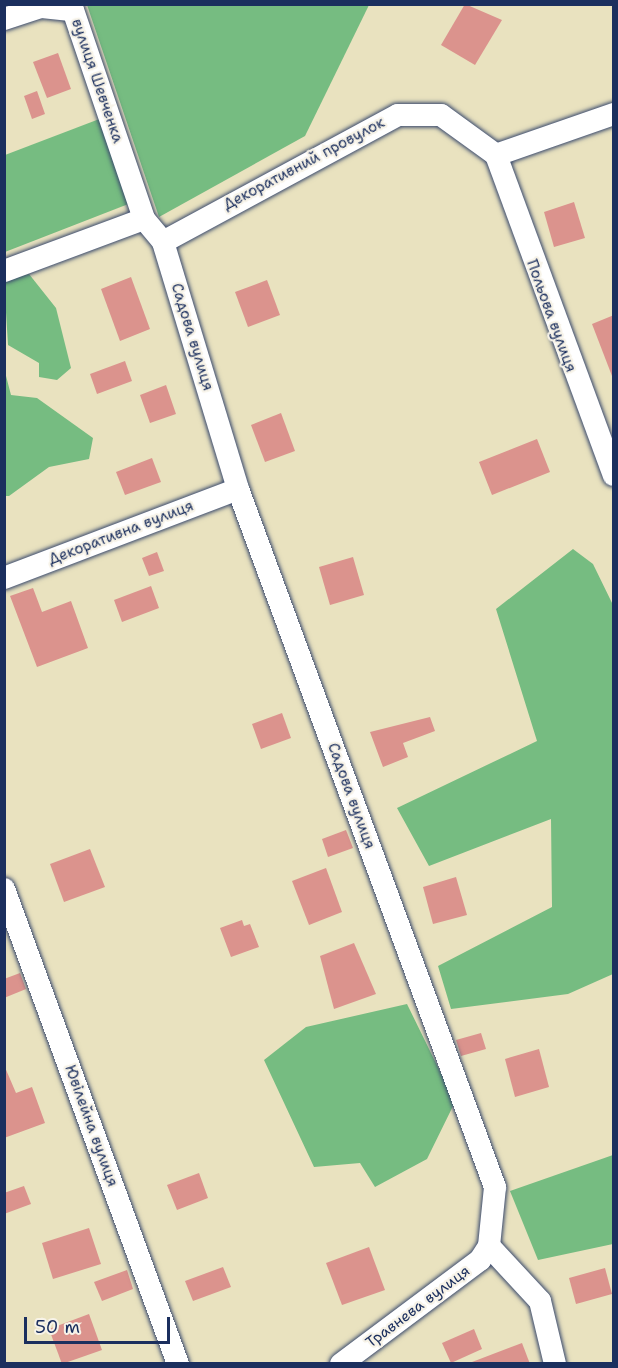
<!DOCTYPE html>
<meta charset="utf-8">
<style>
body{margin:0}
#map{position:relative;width:618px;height:1368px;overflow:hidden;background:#e9e2bf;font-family:"Shantell Sans",sans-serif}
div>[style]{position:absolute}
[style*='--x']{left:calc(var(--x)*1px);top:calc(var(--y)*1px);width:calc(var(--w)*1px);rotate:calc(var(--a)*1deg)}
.forest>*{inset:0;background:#76bc81}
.building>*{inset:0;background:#db938d}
.roads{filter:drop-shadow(0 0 2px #3a4a6d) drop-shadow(0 0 2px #3a4a6d)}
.minor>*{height:22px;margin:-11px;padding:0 11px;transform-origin:11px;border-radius:11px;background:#fff}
span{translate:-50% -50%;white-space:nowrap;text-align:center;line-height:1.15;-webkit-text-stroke:4.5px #f7f3e8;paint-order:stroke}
.street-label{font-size:15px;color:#1b2f5e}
.frame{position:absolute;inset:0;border:6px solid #1b2f5e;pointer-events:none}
.scale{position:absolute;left:24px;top:1317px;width:146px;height:27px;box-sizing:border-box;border:3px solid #1b2f5e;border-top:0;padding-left:8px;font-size:18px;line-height:21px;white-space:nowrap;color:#1b2f5e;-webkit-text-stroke:4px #f7f3e8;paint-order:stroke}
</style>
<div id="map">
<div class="forest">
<i style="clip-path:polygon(87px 5px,87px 4px,369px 5px,305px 136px,159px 217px)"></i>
<i style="clip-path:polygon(102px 118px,131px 203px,5px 252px,5px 155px)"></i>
<i style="clip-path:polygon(29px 274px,56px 308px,71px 368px,57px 380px,39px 377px,39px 363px,8px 345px,4px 280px)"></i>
<i style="clip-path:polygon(5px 372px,11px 395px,37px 398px,93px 438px,89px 459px,49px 467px,9px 496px,4px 496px)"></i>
<i style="clip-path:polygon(573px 549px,593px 564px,613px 605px,613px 974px,568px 994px,451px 1009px,438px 966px,552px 907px,551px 819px,429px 866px,397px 808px,537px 741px,496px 609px)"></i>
<i style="clip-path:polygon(407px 1004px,455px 1102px,427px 1159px,375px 1187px,360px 1163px,314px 1167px,264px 1060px,306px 1027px)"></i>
<i style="clip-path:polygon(613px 1155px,613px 1244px,538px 1260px,510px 1191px)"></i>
</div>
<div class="building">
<i style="clip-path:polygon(465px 4px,502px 20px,475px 65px,441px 45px)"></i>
<i style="clip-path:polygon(58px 53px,71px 89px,47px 98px,33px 62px)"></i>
<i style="clip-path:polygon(37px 91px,45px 114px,32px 119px,24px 96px)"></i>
<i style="clip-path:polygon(574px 202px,585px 238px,554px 247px,544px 212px)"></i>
<i style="clip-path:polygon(131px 277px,150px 329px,120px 341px,101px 289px)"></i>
<i style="clip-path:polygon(267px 280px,280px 315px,248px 327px,235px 292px)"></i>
<i style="clip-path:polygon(614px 315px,614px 376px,612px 376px,592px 324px)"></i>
<i style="clip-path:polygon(125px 361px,132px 381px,97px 394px,90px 374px)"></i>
<i style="clip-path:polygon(166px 385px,176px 414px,150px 423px,140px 395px)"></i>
<i style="clip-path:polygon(281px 413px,295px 451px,265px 462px,251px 425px)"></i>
<i style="clip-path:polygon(537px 439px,550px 472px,492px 495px,479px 462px)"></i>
<i style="clip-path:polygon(152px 458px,161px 482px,125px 495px,116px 472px)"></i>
<i style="clip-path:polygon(157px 552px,164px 571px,149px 576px,142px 558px)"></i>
<i style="clip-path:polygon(353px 557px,364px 595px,330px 605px,319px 567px)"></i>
<i style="clip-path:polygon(151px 586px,159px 608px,122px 622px,114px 600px)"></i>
<i style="clip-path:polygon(33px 588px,42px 612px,71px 601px,88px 648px,37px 667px,10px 596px)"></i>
<i style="clip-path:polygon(282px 713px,291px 738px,261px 749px,252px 724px)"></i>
<i style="clip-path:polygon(430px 717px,435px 731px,403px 743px,408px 757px,383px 767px,370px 732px)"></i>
<i style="clip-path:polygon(346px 830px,353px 848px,328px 857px,322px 839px)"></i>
<i style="clip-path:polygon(90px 849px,105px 887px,64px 902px,50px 864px)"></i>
<i style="clip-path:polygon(326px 868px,342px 912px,309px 925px,292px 881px)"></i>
<i style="clip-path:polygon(456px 877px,467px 915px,433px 924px,423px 887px)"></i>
<i style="clip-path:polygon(242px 920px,244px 926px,250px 924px,259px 947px,231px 957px,220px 928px)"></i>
<i style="clip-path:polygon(354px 943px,376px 994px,334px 1009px,320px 956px)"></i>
<i style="clip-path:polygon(20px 973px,26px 989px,4px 998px,4px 979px)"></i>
<i style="clip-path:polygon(481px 1033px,486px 1049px,461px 1056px,456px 1040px)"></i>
<i style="clip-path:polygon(539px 1049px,549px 1087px,515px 1097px,505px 1059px)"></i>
<i style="clip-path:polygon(4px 1065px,16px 1093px,32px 1087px,45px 1123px,4px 1138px)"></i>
<i style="clip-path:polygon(199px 1173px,208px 1198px,177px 1210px,167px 1185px)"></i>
<i style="clip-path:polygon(24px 1186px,31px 1204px,4px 1214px,4px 1193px)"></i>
<i style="clip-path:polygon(89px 1228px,101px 1264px,53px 1279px,42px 1243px)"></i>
<i style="clip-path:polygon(369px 1247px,385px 1290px,342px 1305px,326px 1263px)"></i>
<i style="clip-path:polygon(223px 1267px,231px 1287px,193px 1301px,185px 1281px)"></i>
<i style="clip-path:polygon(605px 1268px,612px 1294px,576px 1304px,569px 1278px)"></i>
<i style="clip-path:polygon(127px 1270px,133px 1289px,102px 1301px,94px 1282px)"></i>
<i style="clip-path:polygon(89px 1314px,102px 1350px,62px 1364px,49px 1329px)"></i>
<i style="clip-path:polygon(474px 1329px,482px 1349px,451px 1363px,442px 1343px)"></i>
<i style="clip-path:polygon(522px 1343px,530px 1364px,473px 1364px,472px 1362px)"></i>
</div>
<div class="roads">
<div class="minor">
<i style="--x:4;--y:19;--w:40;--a:-18"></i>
<i style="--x:42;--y:7;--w:31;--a:6"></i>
<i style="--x:73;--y:10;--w:221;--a:71.2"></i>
<i style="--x:144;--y:219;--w:30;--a:50"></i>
<i style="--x:163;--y:242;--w:258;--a:73.1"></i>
<i style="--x:238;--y:489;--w:744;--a:69.79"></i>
<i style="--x:495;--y:1187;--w:59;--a:95.8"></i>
<i style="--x:489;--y:1246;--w:75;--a:47.2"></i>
<i style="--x:540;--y:1301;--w:65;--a:76.6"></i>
<i style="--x:496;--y:155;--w:341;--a:69.8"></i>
<i style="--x:163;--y:242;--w:267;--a:-28.4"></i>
<i style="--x:398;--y:115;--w:43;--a:0"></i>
<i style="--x:441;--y:115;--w:68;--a:36"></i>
<i style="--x:496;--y:155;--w:125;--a:-19.2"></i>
<i style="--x:4;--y:271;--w:149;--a:-20.4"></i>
<i style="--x:4;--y:578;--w:250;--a:-20.8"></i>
<i style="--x:4;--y:889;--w:506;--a:69.88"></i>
<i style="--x:341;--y:1364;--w:174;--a:-36.8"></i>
<i style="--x:480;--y:1260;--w:17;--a:-57"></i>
</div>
</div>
<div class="street-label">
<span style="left:97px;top:81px;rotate:71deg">вулиця Шевченка</span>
<span style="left:304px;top:164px;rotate:-28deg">Декоративний провулок</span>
<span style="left:551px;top:316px;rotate:70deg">Польова вулиця</span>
<span style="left:192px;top:337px;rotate:73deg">Садова вулиця</span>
<span style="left:121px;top:533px;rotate:-21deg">Декоративна вулиця</span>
<span style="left:351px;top:796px;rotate:70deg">Садова вулиця</span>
<span style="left:91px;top:1126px;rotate:70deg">Ювілейна вулиця</span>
<span style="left:418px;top:1307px;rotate:-37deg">Травнева вулиця</span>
</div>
<div class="frame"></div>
<div class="scale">50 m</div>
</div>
